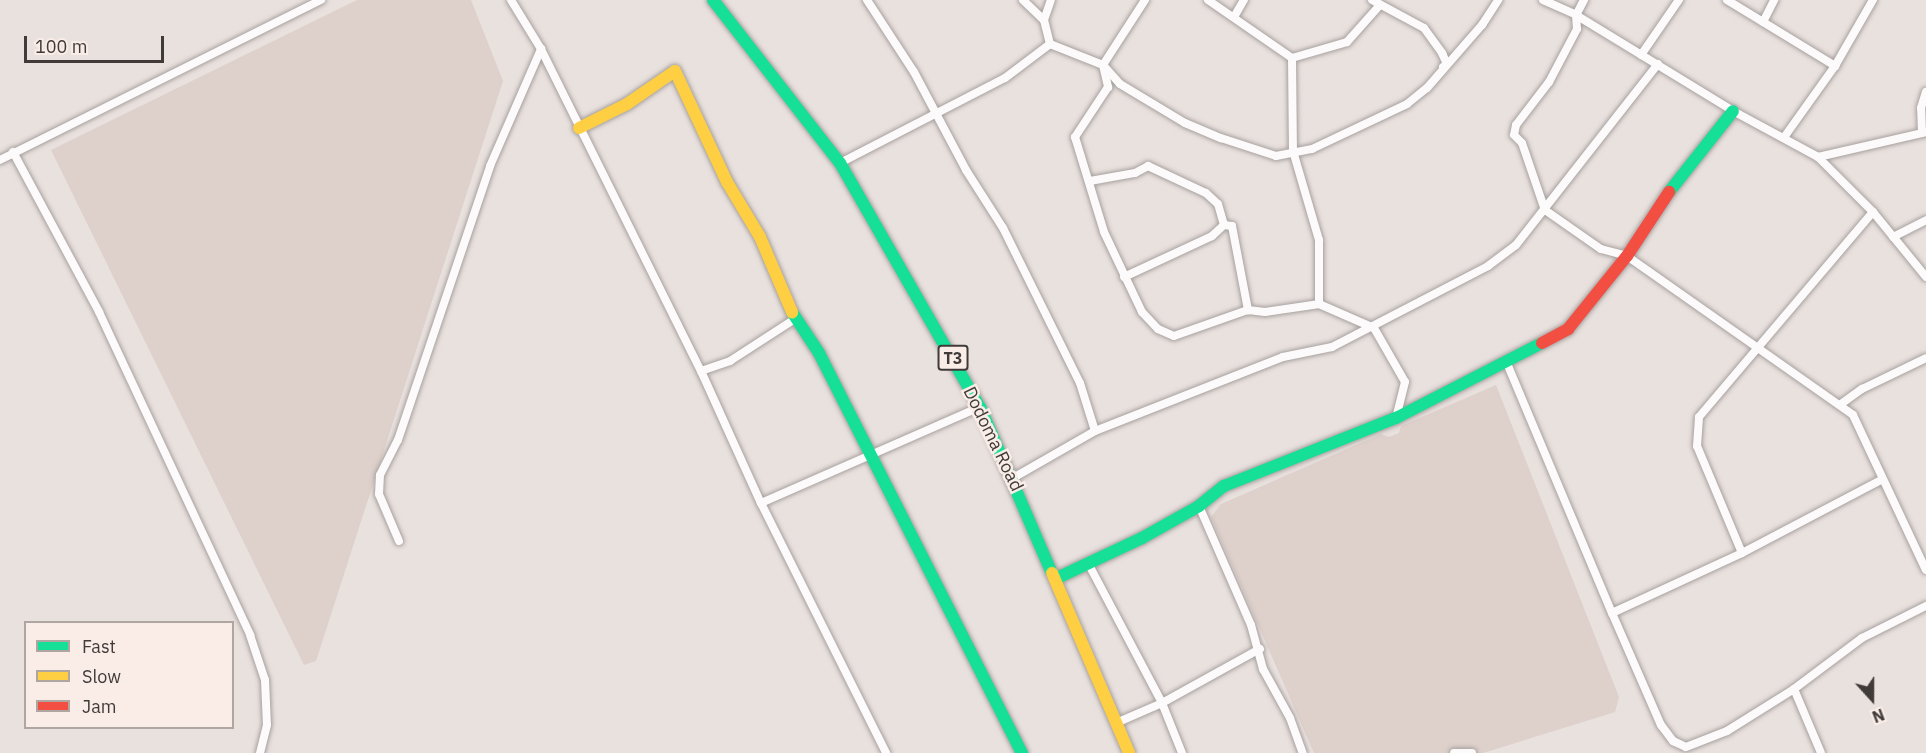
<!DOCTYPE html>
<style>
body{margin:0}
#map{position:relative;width:1926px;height:753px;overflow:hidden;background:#e9e1de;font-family:"IBM Plex Sans",sans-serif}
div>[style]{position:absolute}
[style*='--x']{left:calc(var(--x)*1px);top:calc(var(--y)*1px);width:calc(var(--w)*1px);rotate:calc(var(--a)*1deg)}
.built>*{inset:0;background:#ded0cb}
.roads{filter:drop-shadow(0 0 2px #a7a19f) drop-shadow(0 0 2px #a7a19f)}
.street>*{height:8px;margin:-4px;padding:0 4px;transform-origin:4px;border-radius:4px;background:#fcfafa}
.fast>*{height:12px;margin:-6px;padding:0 6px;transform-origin:6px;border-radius:6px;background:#16e098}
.slow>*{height:12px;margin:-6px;padding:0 6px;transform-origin:6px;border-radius:6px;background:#ffcf43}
.jam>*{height:12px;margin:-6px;padding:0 6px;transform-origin:6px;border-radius:6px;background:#f24e42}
span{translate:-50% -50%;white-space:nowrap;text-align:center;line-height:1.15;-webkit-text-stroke:5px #faede7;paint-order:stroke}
.shield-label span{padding:2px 4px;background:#faede7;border:2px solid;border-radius:4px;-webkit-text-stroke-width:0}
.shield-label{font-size:16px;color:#403b39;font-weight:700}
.street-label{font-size:18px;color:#403b39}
.legend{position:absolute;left:24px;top:621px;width:210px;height:108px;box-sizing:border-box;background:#faede7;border:2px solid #b0a6a1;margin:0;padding:8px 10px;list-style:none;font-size:18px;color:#403b39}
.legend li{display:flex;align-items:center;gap:12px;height:30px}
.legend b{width:30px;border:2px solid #b0a6a1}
.north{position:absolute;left:1842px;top:669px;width:60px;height:60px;-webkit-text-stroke:4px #faede7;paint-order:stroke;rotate:159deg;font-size:16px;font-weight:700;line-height:24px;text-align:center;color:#403b39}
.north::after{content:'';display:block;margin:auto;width:21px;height:27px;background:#403b39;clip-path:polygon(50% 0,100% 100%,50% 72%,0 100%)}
.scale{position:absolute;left:24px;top:36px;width:140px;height:27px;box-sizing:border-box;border:3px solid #403b39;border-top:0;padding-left:8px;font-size:18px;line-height:21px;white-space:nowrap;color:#403b39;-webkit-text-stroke:4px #faede7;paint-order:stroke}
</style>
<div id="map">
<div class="built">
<i style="clip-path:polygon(357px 0,471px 0,503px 81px,316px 661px,304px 665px,51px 150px)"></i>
<i style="clip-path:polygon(1496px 385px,1619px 697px,1615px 712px,1483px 753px,1314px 753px,1211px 517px,1221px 504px,1381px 434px,1389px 437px,1399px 433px,1401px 426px)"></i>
</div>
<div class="roads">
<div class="street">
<i style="--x:511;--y:0;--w:57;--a:58.5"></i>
<i style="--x:541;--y:49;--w:360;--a:63.6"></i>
<i style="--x:701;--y:371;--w:145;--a:65.6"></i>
<i style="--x:761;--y:503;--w:280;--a:63.4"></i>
<i style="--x:867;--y:0;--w:86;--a:56.9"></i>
<i style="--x:914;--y:72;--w:111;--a:62"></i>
<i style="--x:966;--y:170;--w:69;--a:57.5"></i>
<i style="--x:1003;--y:228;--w:173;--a:63.6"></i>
<i style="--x:1080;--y:383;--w:50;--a:72.6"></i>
<i style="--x:1023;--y:0;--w:29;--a:44"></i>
<i style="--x:1145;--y:0;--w:77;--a:122.9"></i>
<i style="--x:1103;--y:65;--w:23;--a:77"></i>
<i style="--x:1108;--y:87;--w:60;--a:123.4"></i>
<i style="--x:1075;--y:137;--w:99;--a:73"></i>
<i style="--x:1104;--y:232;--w:89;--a:64.6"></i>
<i style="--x:1142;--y:312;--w:23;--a:47"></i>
<i style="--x:1158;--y:329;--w:17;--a:24"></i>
<i style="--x:1174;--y:336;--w:78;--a:-19.4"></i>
<i style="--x:1248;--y:310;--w:17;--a:7"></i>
<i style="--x:1265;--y:312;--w:55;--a:-8.4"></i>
<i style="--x:1208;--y:0;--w:102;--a:34.6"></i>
<i style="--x:1292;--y:58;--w:57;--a:-16.2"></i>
<i style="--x:1347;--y:42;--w:50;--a:-48.3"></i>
<i style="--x:1372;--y:0;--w:59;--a:28.3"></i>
<i style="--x:1424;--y:28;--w:31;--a:54"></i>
<i style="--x:1442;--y:53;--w:12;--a:66"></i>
<i style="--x:1447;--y:64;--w:5;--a:143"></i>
<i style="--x:1543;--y:0;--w:36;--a:24"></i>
<i style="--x:1576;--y:15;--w:184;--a:31.4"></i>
<i style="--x:1733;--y:111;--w:97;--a:28.4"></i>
<i style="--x:1818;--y:157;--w:78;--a:45"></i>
<i style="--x:1873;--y:212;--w:84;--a:50.8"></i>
<i style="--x:1584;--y:0;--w:17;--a:118"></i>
<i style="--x:1576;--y:15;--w:14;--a:86"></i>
<i style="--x:1577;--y:29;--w:60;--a:117.8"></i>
<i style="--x:1549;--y:82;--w:54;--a:127.5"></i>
<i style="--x:1516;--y:125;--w:10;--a:101"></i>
<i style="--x:1514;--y:135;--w:11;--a:45"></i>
<i style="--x:1522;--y:143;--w:71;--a:71.1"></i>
<i style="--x:1545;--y:210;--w:68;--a:34.9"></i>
<i style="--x:1601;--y:249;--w:27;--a:15"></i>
<i style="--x:1627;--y:256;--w:276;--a:35.1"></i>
<i style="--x:1853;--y:415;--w:171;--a:64.8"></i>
<i style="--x:1727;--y:0;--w:127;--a:31.4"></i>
<i style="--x:1234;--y:17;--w:20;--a:-60"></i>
<i style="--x:1763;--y:22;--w:25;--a:-63"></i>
<i style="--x:1050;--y:44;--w:25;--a:-104"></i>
<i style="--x:1044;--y:20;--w:21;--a:-71"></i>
<i style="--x:1641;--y:55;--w:67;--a:-55.4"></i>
<i style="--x:1292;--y:58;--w:93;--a:89.4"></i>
<i style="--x:1293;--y:151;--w:93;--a:73.7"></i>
<i style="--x:1319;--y:240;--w:64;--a:90"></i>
<i style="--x:1319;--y:304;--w:60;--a:23.6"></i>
<i style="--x:1374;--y:328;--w:62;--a:60.1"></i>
<i style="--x:1405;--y:382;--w:37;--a:104"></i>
<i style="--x:1922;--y:133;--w:25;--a:-92"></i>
<i style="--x:1921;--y:108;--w:17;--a:-73"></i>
<i style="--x:1785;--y:136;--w:86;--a:-54.5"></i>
<i style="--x:1835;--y:66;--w:76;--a:-60.1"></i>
<i style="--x:13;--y:152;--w:182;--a:61.7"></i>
<i style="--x:99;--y:312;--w:357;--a:64.9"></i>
<i style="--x:250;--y:635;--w:47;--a:71.6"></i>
<i style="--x:265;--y:680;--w:45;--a:87.5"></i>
<i style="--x:267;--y:725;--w:29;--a:104"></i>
<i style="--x:1818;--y:157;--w:111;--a:-13"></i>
<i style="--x:0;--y:160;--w:359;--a:-26.5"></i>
<i style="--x:840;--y:163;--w:186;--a:-27.3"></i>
<i style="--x:1005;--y:78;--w:56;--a:-37.1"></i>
<i style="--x:1050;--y:44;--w:57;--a:21.6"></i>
<i style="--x:1103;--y:65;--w:25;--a:48"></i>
<i style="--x:1120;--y:84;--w:76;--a:31"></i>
<i style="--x:1185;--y:123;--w:39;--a:23"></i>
<i style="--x:1221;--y:138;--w:58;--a:18.1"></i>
<i style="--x:1276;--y:156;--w:37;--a:-11"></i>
<i style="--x:1312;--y:149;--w:105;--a:-25.3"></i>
<i style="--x:1407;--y:104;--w:26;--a:-39"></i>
<i style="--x:1427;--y:88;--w:84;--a:-48.9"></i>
<i style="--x:1482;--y:25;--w:30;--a:-57"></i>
<i style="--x:1090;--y:181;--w:46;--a:-10.1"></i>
<i style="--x:1135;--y:173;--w:15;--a:-28"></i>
<i style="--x:1148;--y:166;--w:64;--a:25"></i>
<i style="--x:1206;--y:193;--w:16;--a:43"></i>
<i style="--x:1218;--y:204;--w:22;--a:74"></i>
<i style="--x:1224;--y:225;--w:8;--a:7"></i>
<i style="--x:1232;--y:226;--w:86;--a:79.2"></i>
<i style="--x:1893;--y:237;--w:37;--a:-27"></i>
<i style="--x:1124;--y:277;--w:97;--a:-25"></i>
<i style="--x:1212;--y:236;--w:16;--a:-43"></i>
<i style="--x:1506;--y:361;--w:273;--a:67.2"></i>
<i style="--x:1612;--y:613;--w:143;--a:-24.8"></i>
<i style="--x:1742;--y:553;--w:157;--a:-27.7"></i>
<i style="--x:701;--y:371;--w:31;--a:-19"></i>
<i style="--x:730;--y:361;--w:77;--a:-32.9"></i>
<i style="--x:1841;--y:404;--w:26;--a:-36"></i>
<i style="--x:1862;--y:389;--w:71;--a:-25.8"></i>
<i style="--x:1013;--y:478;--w:95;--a:-29.8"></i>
<i style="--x:1095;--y:431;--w:202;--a:-21.5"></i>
<i style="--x:1283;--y:357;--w:50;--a:-11.5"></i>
<i style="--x:1332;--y:347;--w:176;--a:-27.4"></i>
<i style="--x:1488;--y:266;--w:35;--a:-37"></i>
<i style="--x:1516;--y:245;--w:230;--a:-51.9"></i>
<i style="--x:761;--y:503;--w:239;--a:-23.7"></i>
<i style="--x:1199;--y:506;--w:130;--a:66.4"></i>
<i style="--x:1251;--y:625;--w:46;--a:74.7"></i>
<i style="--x:1263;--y:669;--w:56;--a:61.1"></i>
<i style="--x:1290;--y:718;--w:37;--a:70"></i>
<i style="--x:399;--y:541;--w:51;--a:-113.1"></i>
<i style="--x:379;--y:494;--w:19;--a:-87"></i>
<i style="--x:380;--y:475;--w:39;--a:-63"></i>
<i style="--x:398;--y:440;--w:289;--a:-71.4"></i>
<i style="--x:490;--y:166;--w:128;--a:-66.4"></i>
<i style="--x:1742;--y:553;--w:116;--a:-112.8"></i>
<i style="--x:1697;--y:446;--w:29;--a:-86"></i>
<i style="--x:1699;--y:417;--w:269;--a:-49.7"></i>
<i style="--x:1088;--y:563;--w:158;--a:62.1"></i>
<i style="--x:1162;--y:703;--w:54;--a:68.2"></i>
<i style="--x:1612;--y:613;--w:122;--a:66.4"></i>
<i style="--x:1661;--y:725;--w:20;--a:53"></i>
<i style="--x:1673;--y:741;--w:14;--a:25"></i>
<i style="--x:1686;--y:747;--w:44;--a:-21.3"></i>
<i style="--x:1727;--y:731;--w:79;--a:-32.1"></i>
<i style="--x:1794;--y:689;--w:85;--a:-36.9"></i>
<i style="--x:1862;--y:638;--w:72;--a:-26.6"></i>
<i style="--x:1794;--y:689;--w:69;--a:67.1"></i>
<i style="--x:1116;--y:723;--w:50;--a:-23.5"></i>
<i style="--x:1162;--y:703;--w:112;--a:-28.9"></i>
<i style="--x:1454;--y:753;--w:18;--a:0"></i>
</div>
<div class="fast">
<i style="--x:713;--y:0;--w:207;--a:52.1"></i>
<i style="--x:840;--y:163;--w:281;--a:60.2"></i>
<i style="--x:980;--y:407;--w:181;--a:66.6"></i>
<i style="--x:1669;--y:192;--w:103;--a:-51.7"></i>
<i style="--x:792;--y:312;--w:49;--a:56.6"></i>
<i style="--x:819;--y:353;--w:449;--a:63.1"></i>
<i style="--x:1057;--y:578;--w:94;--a:-25.2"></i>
<i style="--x:1142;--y:538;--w:65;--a:-29.3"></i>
<i style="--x:1199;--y:506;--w:32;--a:-39"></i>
<i style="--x:1224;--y:486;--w:185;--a:-21.6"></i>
<i style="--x:1396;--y:418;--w:164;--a:-27.2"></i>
</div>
<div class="slow">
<i style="--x:579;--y:128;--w:54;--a:-26.6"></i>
<i style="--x:627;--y:104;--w:58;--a:-34.5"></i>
<i style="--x:675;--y:71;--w:123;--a:64.9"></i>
<i style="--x:727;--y:182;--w:64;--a:59"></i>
<i style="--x:760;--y:237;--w:82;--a:66.9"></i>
<i style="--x:1052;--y:573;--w:196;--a:66.8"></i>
</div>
<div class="jam">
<i style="--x:1542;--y:343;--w:30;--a:-28"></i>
<i style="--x:1568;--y:329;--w:94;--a:-51.1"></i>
<i style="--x:1627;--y:256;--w:77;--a:-56.7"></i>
</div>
</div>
<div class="shield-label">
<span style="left:953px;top:358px">T3</span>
</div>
<div class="street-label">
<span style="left:993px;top:439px;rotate:64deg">Dodoma Road</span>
</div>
<ul class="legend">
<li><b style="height:8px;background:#16e098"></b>Fast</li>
<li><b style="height:8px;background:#ffcf43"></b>Slow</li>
<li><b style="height:8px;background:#f24e42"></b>Jam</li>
</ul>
<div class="north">N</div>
<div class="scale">100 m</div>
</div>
